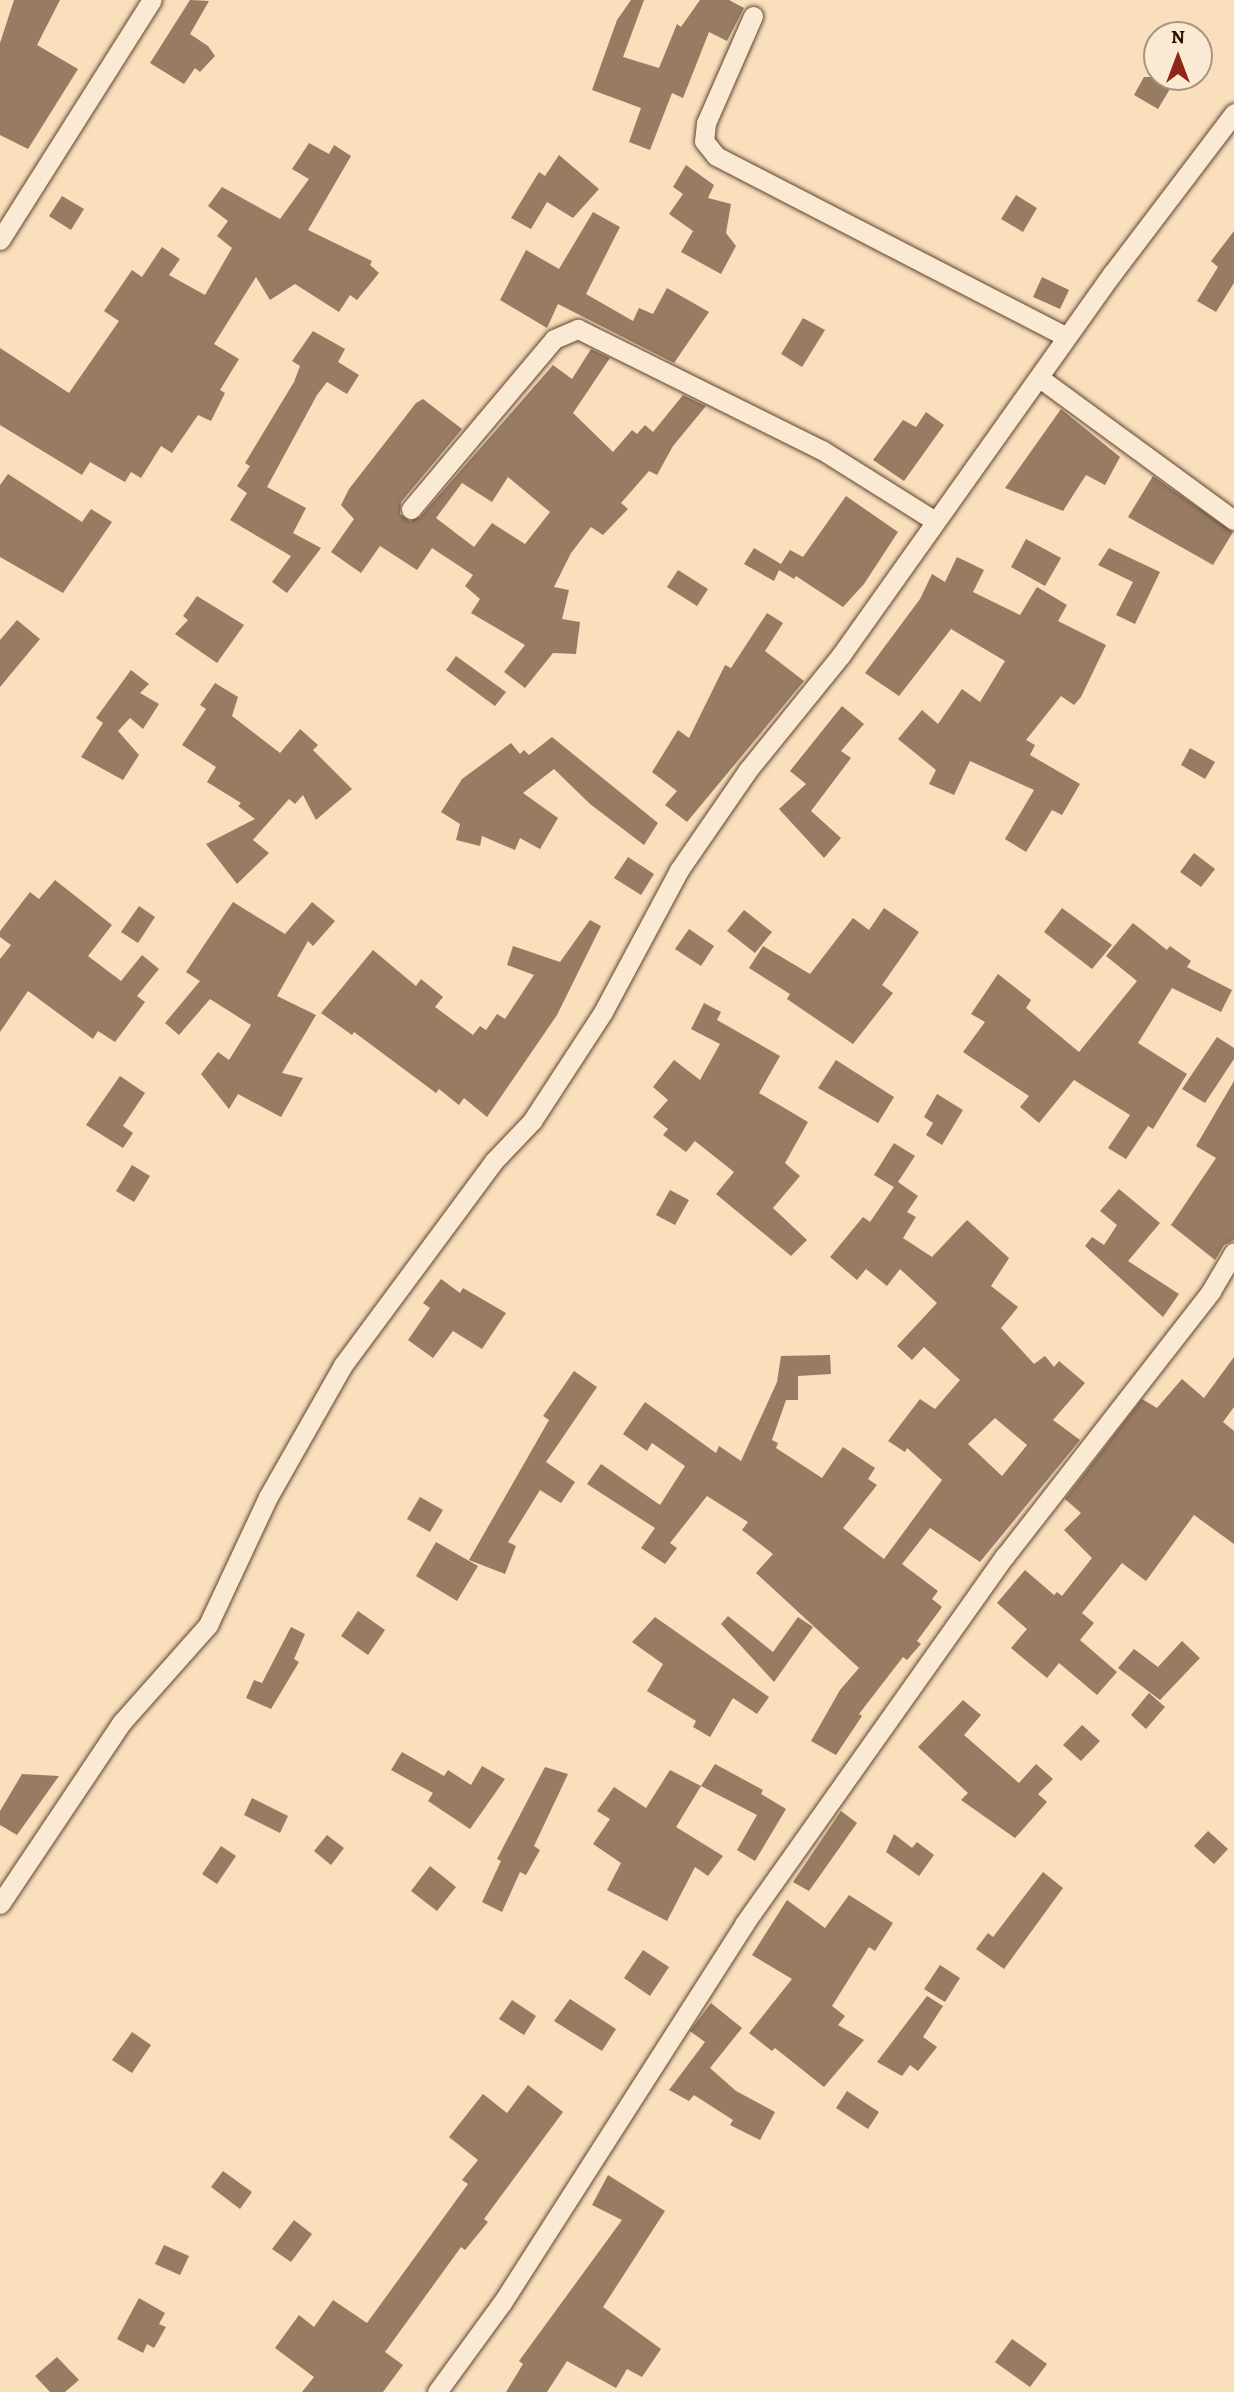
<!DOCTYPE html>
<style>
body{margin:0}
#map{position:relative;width:1234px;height:2392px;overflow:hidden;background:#f9dfbb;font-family:Alegreya,serif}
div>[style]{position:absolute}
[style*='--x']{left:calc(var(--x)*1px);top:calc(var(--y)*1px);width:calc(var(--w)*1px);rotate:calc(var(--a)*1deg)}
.building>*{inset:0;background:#977b62}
.roads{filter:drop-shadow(0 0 2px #604230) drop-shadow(0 0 2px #604230)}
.street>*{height:19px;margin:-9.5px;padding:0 9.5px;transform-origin:9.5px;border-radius:9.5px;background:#fbead3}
span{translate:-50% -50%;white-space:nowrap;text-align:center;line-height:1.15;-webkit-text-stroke:6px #fbead3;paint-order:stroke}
.north{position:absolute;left:1143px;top:21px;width:70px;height:70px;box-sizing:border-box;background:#fbead3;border:2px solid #a9927f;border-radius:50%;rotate:0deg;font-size:19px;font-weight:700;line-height:28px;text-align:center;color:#2d0e02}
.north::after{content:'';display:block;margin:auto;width:24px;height:32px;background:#8f2418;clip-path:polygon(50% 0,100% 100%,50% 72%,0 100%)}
</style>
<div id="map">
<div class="building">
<i style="clip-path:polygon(14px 0,60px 0,37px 45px,78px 69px,28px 149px,0 135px,0 43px)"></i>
<i style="clip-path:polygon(190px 0,209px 1px,190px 34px,208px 46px,215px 56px,200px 72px,195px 68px,184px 84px,150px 63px)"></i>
<i style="clip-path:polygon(631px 0,644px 0,623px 57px,659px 68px,677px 24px,681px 27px,700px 0,729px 0,744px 8px,727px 41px,709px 32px,683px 98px,672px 93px,650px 150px,629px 142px,641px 108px,592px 90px,617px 20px)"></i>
<i style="clip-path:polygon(1144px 77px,1177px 77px,1158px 109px,1134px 95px)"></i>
<i style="clip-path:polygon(309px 143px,329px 154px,334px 145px,351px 156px,308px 230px,372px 261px,370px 265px,379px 273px,357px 300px,350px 295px,339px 312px,295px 284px,270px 300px,256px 277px,214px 344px,239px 359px,220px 390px,225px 393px,211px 421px,198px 415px,172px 453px,161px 446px,141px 478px,131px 472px,125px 482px,90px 462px,82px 475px,0 425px,0 348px,69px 393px,119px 321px,104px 311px,132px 270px,142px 277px,162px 247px,180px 259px,169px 275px,205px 295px,232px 248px,217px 236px,228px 221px,208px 206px,222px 187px,280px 219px,309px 179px,292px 169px)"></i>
<i style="clip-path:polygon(559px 155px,599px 189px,573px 218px,547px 202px,531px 229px,511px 218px,539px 172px,545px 176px)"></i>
<i style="clip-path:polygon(686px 165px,714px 185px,708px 198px,731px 204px,726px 233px,736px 246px,721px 274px,681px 252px,693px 231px,669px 214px,683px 194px,673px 187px)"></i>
<i style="clip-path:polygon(1016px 195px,1037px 208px,1023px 232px,1001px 219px)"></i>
<i style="clip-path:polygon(62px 196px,84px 209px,71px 230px,49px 216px)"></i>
<i style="clip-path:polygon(593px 212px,620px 227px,586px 294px,633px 321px,639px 308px,653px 314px,667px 288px,709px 312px,674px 363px,558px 304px,547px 328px,500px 300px,526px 250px,559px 269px)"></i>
<i style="clip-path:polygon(1234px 231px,1234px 283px,1216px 312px,1197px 301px,1218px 267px,1211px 261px)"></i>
<i style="clip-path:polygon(1042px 277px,1069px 290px,1060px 309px,1033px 297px)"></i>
<i style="clip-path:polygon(803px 318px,825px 330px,802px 367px,781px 354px)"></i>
<i style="clip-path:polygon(313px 331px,345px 349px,338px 362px,359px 375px,347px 394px,327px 382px,317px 395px,267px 487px,306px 508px,293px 533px,321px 548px,287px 593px,272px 582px,291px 556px,230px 520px,247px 493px,237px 486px,250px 466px,245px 463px,294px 382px,300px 366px,292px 361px)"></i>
<i style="clip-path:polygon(evenodd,591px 349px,610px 358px,573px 413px,613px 452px,632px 430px,637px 434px,645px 425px,653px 432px,683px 395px,706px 406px,673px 446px,657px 475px,649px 471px,621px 503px,628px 509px,603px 535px,591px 527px,571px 553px,554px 587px,569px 590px,562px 619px,580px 622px,576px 654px,553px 653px,525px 688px,504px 672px,525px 645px,471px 613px,480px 599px,465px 586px,473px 575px,432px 548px,417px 570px,380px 546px,361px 573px,331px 552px,354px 519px,341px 505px,349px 489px,416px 403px,423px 399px,462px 429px,401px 502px,400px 514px,410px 521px,420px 517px,553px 365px,572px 379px,591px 349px,508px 477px,550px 512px,525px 544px,492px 523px,474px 547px,436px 518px,462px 483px,492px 502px,508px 477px)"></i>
<i style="clip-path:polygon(1061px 409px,1120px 457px,1105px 485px,1086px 475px,1063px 511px,1005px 488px)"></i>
<i style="clip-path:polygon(926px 412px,944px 425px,904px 481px,873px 460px,903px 420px,916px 427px)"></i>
<i style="clip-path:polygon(8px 474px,82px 522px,91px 509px,112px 522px,63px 593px,0 557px,0 485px)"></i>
<i style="clip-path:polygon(1153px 476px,1233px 532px,1213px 565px,1128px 517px)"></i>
<i style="clip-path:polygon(846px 496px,898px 532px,864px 584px,843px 607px,796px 576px,794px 579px,779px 570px,774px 581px,744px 564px,754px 548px,781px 564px,790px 550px,803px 557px)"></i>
<i style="clip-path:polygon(1026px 539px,1061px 558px,1045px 586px,1011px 567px)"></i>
<i style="clip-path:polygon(1109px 548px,1160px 572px,1135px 624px,1116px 615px,1133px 582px,1098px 565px)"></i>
<i style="clip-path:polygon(957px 557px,984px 570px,973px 592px,1020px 615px,1037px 587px,1067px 605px,1058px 621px,1106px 645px,1081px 697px,1074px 705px,1061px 696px,1026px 740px,1035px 745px,1030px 755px,1080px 784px,1062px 815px,1052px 810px,1026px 852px,1005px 839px,1034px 790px,970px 761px,954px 795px,929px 784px,936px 770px,898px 739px,922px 710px,938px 724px,962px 689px,980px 702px,1005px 661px,951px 629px,899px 696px,865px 673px,920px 599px,932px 574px,945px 582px)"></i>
<i style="clip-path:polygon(678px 570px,708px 589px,697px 606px,667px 587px)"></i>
<i style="clip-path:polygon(197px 596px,244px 625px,217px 663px,175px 634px,188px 620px,183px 616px)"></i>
<i style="clip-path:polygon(767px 613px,783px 623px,765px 651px,804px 681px,687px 822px,665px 805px,677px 791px,652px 772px,678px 730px,689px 738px,725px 665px,731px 668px)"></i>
<i style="clip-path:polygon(17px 620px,40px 639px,0 687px,0 640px)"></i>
<i style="clip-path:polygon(456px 656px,506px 692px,495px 706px,446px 670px)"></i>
<i style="clip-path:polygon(131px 670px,149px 684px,140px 693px,159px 704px,143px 729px,130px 718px,118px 731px,139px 755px,123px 780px,81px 757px,103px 723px,96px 718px)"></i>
<i style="clip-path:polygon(215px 683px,238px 697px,232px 716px,280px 753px,300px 729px,318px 745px,313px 750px,352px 789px,316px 820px,303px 795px,295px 804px,289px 799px,253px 840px,269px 853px,237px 884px,206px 844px,255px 819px,238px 806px,241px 803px,207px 782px,216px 767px,182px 745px,206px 709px,200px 705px)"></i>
<i style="clip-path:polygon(842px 706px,864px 724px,841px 751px,851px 758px,811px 811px,841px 838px,824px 858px,779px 809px,806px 784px,790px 771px)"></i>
<i style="clip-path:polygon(552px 737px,658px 823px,644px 845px,590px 804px,554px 769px,523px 793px,558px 818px,540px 849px,520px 838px,515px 850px,482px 836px,480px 846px,456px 840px,460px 824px,441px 812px,462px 779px,511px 743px,520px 754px,524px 750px,529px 755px)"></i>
<i style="clip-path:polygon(1190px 748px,1215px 762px,1205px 779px,1181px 765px)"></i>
<i style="clip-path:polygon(1194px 853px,1215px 869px,1201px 887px,1180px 872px)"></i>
<i style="clip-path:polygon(628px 857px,654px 874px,641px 895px,614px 878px)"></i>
<i style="clip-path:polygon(55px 880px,112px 925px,88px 956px,121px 981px,142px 955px,159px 969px,137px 996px,145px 1002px,115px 1042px,98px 1031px,93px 1039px,28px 991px,0 1032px,0 959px,11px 945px,0 937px,0 931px,30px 892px,39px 899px)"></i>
<i style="clip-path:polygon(233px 902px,285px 934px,312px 902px,335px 921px,313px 946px,308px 941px,277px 996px,316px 1015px,282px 1073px,303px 1078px,281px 1117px,238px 1094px,229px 1109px,201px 1074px,218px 1052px,229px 1060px,251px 1025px,210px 999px,179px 1035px,165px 1023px,200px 981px,186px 972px)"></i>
<i style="clip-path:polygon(139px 906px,155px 917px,138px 943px,121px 932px)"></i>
<i style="clip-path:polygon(884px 908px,919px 932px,882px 985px,893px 993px,853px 1044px,787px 999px,790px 994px,749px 968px,763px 946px,810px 974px,853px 918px,869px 930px)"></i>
<i style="clip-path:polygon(1062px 908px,1112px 945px,1092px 969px,1044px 932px)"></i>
<i style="clip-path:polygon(744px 910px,772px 932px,755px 953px,727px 931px)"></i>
<i style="clip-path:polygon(590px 920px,601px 926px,557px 1015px,487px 1117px,464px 1098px,459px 1105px,439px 1089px,436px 1093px,354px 1032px,352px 1035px,321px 1013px,373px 950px,416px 986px,421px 979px,443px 997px,435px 1007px,473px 1035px,480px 1026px,486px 1030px,497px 1014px,505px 1019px,534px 975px,507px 965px,513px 946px,560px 962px)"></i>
<i style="clip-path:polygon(1133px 923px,1167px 950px,1170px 946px,1191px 961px,1187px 967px,1232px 990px,1221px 1012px,1172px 988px,1138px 1043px,1187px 1074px,1153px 1129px,1148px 1126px,1126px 1159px,1108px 1148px,1130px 1115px,1074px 1080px,1039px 1123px,1020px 1107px,1029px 1096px,963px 1052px,985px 1022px,971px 1014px,998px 974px,1031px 1000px,1026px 1008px,1079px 1052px,1137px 981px,1106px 956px)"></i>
<i style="clip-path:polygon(689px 929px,714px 946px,701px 966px,675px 949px)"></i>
<i style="clip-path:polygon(704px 1003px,721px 1012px,717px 1020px,780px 1056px,759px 1093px,808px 1122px,785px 1163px,800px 1176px,773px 1208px,807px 1240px,791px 1256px,716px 1194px,734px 1172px,695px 1141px,686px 1152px,663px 1135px,668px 1129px,653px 1117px,668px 1100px,653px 1087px,674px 1060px,700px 1080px,720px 1044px,691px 1029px)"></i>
<i style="clip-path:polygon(1217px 1037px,1234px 1048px,1234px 1059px,1205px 1103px,1182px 1089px)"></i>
<i style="clip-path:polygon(836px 1060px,894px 1097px,878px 1123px,818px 1088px)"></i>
<i style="clip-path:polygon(120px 1076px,145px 1093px,123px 1126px,133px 1133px,123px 1148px,86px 1125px)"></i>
<i style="clip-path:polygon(1234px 1081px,1234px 1240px,1224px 1245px,1215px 1260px,1171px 1225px,1216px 1158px,1196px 1146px)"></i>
<i style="clip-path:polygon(937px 1094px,963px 1110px,942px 1145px,926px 1135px,933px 1123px,924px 1117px)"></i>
<i style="clip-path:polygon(evenodd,894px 1143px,915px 1156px,898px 1182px,918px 1196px,907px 1212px,916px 1217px,903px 1238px,932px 1257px,967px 1220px,1009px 1258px,991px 1286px,1018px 1307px,1001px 1328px,1034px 1364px,1045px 1356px,1054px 1367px,1059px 1361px,1085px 1383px,1053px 1420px,1080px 1440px,980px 1562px,930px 1528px,902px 1564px,938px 1591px,932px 1599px,942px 1607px,917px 1641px,921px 1644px,907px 1660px,903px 1657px,859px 1714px,862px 1716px,836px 1755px,811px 1741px,840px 1690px,859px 1668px,756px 1573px,773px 1554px,742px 1530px,748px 1522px,707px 1496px,670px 1543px,677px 1548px,665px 1564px,641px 1548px,655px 1528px,587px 1484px,601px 1464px,660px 1505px,685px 1466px,652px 1443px,647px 1451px,623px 1434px,645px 1402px,716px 1453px,719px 1446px,741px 1461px,777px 1382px,781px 1356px,830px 1355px,831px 1374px,798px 1376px,798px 1400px,786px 1400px,772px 1440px,778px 1443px,776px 1448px,822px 1478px,843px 1447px,875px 1468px,868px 1479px,877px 1485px,843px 1528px,884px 1559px,942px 1480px,907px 1448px,905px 1452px,888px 1441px,920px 1399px,935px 1409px,960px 1380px,924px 1347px,912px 1360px,897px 1346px,937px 1303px,900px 1269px,887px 1286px,866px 1269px,857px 1280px,830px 1257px,863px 1217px,870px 1222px,894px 1187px,874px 1175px,894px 1143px,995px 1418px,1027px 1445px,1002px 1476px,968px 1444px,995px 1418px)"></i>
<i style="clip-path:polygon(132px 1165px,150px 1176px,134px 1202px,116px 1191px)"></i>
<i style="clip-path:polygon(1119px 1189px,1160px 1223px,1128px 1261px,1179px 1294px,1163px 1317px,1085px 1246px,1092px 1237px,1104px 1245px,1117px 1225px,1100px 1211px)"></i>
<i style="clip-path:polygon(670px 1190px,689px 1200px,675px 1225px,656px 1215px)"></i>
<i style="clip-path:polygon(441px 1279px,460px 1293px,463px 1288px,506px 1313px,482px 1349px,453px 1331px,433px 1358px,408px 1340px,430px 1308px,423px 1303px)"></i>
<i style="clip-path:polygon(1234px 1357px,1234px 1407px,1223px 1422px,1234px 1431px,1234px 1544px,1194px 1515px,1146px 1581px,1122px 1563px,1082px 1613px,1094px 1623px,1080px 1640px,1117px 1672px,1097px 1695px,1059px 1663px,1047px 1678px,1011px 1648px,1027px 1629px,997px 1603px,1025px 1570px,1054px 1595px,1057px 1592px,1062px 1596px,1092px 1558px,1064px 1530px,1081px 1513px,1065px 1499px,1142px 1399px,1157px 1408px,1182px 1379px,1204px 1398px)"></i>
<i style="clip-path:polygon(574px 1371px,597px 1387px,546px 1462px,575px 1482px,561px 1503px,540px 1490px,508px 1542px,516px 1546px,505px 1574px,469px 1560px,549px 1420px,543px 1416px)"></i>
<i style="clip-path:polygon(420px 1497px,443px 1510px,430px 1532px,407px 1519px)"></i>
<i style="clip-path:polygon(436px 1542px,478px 1566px,457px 1601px,416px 1576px)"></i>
<i style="clip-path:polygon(358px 1611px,385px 1630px,368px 1655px,341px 1636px)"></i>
<i style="clip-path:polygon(728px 1616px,773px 1652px,798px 1617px,813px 1627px,774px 1682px,721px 1624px)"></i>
<i style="clip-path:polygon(655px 1617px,769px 1697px,757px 1714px,733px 1698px,710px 1737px,693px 1727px,696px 1721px,647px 1691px,663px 1664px,632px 1642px)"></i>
<i style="clip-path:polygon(291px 1627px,305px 1634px,294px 1659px,299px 1662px,271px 1709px,246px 1698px,254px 1680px,262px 1683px)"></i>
<i style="clip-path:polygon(1182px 1641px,1200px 1658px,1160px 1700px,1118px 1668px,1134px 1649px,1158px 1667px)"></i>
<i style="clip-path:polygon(1149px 1693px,1165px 1707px,1146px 1729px,1131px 1715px)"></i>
<i style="clip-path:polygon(963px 1700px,981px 1715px,964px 1735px,1019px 1783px,1036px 1764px,1053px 1779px,1038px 1794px,1047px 1802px,1015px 1838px,961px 1800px,968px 1793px,918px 1747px)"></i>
<i style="clip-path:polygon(1082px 1725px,1100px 1741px,1081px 1761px,1063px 1745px)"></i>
<i style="clip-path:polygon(402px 1752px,444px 1776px,448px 1770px,471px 1785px,482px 1766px,505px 1779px,470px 1829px,428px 1801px,433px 1793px,391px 1770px)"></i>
<i style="clip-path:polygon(715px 1764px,763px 1790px,761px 1794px,786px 1809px,755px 1861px,737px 1850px,757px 1815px,701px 1786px)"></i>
<i style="clip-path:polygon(545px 1767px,568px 1774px,534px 1846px,540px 1850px,526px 1875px,520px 1872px,502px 1912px,482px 1902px,501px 1861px,497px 1859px)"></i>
<i style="clip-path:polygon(670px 1770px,701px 1786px,676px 1827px,723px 1856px,708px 1876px,695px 1867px,667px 1921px,607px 1890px,621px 1863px,593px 1844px,610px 1819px,597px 1811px,614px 1787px,646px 1808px)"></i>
<i style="clip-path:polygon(22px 1774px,59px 1776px,17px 1835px,0 1825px,0 1811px)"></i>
<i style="clip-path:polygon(252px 1798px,288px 1816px,280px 1833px,244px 1815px)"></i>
<i style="clip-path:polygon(841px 1811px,857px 1823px,809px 1891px,793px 1882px)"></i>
<i style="clip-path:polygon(1208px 1831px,1228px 1849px,1214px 1864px,1194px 1846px)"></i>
<i style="clip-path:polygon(894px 1834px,912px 1848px,917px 1842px,934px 1855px,919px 1876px,886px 1852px)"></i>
<i style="clip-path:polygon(327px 1835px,344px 1848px,331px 1865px,314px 1851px)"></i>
<i style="clip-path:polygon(221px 1846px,236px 1856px,217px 1884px,202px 1874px)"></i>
<i style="clip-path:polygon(430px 1866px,456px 1887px,437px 1911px,411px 1891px)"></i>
<i style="clip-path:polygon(1043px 1872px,1063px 1888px,1004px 1969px,976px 1949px,988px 1933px,993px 1937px)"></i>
<i style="clip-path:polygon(849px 1895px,893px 1923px,875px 1951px,869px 1947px,832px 2006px,845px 2016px,838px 2025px,864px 2040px,824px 2087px,775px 2048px,772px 2051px,749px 2033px,792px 1979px,752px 1955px,787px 1900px,825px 1928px)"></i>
<i style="clip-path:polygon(643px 1950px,669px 1967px,650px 1996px,624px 1978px)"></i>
<i style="clip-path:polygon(940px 1965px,960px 1978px,945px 2002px,924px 1989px)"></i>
<i style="clip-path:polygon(927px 1996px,943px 2006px,923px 2037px,937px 2047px,918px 2071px,910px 2065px,902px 2076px,877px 2062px)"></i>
<i style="clip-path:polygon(570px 1999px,616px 2029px,602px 2051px,554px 2021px)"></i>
<i style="clip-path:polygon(512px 2000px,536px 2016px,524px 2035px,499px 2019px)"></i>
<i style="clip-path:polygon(711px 2003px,742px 2028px,710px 2068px,736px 2091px,775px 2112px,760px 2140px,730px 2125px,733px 2120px,694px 2095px,689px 2101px,669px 2090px,705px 2042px,690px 2031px)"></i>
<i style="clip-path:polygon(132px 2032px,151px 2045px,132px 2073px,112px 2060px)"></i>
<i style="clip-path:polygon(528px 2085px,563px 2112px,484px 2219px,488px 2222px,465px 2250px,461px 2247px,385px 2352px,403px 2365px,383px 2392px,302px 2392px,314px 2377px,275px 2348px,299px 2315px,314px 2327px,333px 2300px,367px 2323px,468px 2184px,462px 2180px,478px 2160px,449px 2137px,483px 2094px,507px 2113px)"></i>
<i style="clip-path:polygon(847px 2091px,879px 2112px,868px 2129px,836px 2108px)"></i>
<i style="clip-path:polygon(223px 2171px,252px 2192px,240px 2209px,211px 2187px)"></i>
<i style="clip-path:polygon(608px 2175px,665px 2211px,603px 2307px,661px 2349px,642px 2377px,627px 2369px,616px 2388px,567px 2361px,547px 2392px,506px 2392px,523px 2364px,519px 2361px,622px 2220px,592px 2205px)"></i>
<i style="clip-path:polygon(294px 2220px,312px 2234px,291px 2262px,272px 2249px)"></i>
<i style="clip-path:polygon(164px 2245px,189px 2256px,180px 2275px,155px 2264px)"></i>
<i style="clip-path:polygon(139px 2298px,165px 2313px,159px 2324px,166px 2327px,154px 2348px,147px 2344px,143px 2353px,117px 2339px)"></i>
<i style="clip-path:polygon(1012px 2339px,1047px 2364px,1030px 2387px,995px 2362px)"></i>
<i style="clip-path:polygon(57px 2357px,79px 2380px,65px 2392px,50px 2392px,35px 2376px)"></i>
</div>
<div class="roads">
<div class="street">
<i style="--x:753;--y:16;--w:117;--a:113.7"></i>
<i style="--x:706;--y:123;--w:18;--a:96"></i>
<i style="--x:704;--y:141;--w:19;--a:51"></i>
<i style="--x:716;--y:156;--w:394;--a:27.3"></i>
<i style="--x:0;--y:240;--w:284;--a:-57.7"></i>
<i style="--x:1041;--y:379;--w:239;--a:36.2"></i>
<i style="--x:411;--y:509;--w:222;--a:-49.9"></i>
<i style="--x:554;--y:339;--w:26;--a:-23"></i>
<i style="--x:578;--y:329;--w:272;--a:26.4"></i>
<i style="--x:822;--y:450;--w:133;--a:32.1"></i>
<i style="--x:0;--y:1904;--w:219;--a:-56.2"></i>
<i style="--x:122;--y:1722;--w:130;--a:-48.4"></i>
<i style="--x:208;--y:1625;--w:141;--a:-64.9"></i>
<i style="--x:268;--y:1497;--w:152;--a:-60.4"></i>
<i style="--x:343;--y:1365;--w:252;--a:-53.5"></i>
<i style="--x:493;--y:1162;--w:57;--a:-46.4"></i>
<i style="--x:532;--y:1121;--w:130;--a:-56.9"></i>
<i style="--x:603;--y:1012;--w:161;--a:-61.8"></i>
<i style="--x:679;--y:870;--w:121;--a:-55.4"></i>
<i style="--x:748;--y:770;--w:148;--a:-51"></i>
<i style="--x:841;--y:655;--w:468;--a:-54.6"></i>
<i style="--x:1112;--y:274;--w:202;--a:-52.8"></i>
<i style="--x:437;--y:2392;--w:110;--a:-53.9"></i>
<i style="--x:502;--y:2303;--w:450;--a:-57.4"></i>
<i style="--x:744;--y:1924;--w:451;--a:-54.7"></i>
<i style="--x:1005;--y:1556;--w:336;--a:-52.1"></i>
<i style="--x:1211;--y:1291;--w:45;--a:-59.5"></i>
</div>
</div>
<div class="north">N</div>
</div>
